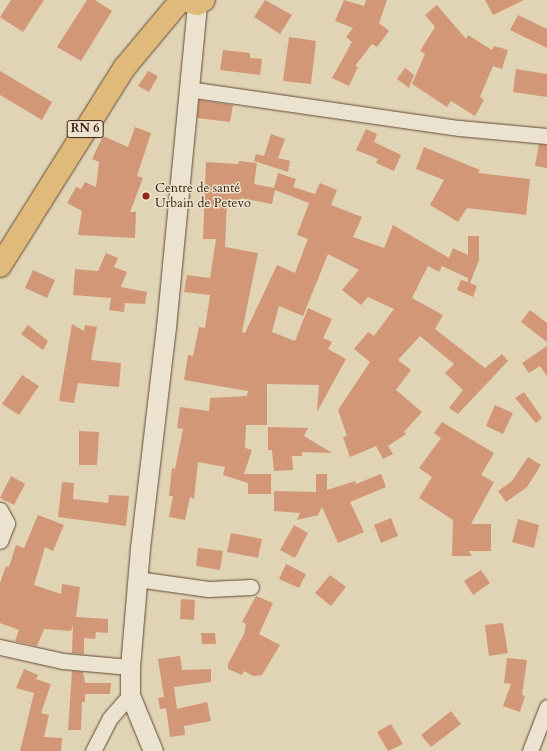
<!DOCTYPE html>
<meta charset="utf-8">
<style>
body{margin:0}
#map{position:relative;width:547px;height:751px;overflow:hidden;background:#e0d4b5;font-family:Cardo,serif}
div>[style]{position:absolute}
[style*='--x']{left:calc(var(--x)*1px);top:calc(var(--y)*1px);width:calc(var(--w)*1px);rotate:calc(var(--a)*1deg)}
.building>*{inset:0;background:#d29777}
.roads{filter:drop-shadow(0 0 1px #634834) drop-shadow(0 0 1px #634834)}
.minor>*{height:15px;margin:-7.5px;padding:0 7.5px;transform-origin:7.5px;border-radius:7.5px;background:#ebe3cf}
.tertiary>*{height:19px;margin:-9.5px;padding:0 9.5px;transform-origin:9.5px;border-radius:9.5px;background:#ebe3cf}
.primary>*{height:22px;margin:-11px;padding:0 11px;transform-origin:11px;border-radius:11px;background:#e0ba7a}
.dots>*{width:11px;height:11px;translate:-50% -50%;box-sizing:border-box;border:2px solid #ebe3cf;border-radius:50%}
span{translate:-50% -50%;white-space:nowrap;text-align:center;line-height:1.15;-webkit-text-stroke:3px #ebe3cf;paint-order:stroke}
.shield-label span{padding:1px 3px;background:#ebe3cf;border:1px solid;border-radius:3px;-webkit-text-stroke-width:0}
.shield-label{font-size:12px;color:#391a09;font-weight:700}
.poi-label{font-size:13px;color:#391a09}
.left{translate:0 -50%;text-align:left}
</style>
<div id="map">
<div class="building">
<i style="clip-path:polygon(11px 0,44px 0,23px 32px,0 17px)"></i>
<i style="clip-path:polygon(87px 0,95px 0,112px 11px,81px 61px,57px 47px)"></i>
<i style="clip-path:polygon(265px 0,292px 15px,280px 34px,254px 17px)"></i>
<i style="clip-path:polygon(344px 0,364px 6px,366px 0,387px 0,379px 23px,389px 31px,377px 47px,372px 44px,355px 66px,358px 67px,349px 86px,332px 78px,352px 42px,346px 37px,353px 28px,335px 21px)"></i>
<i style="clip-path:polygon(485px 0,524px 0,493px 15px)"></i>
<i style="clip-path:polygon(437px 5px,466px 39px,468px 35px,492px 50px,494px 46px,508px 50px,502px 69px,493px 66px,480px 97px,484px 100px,475px 116px,451px 101px,447px 107px,412px 84px,425px 54px,420px 51px,435px 27px,425px 15px)"></i>
<i style="clip-path:polygon(518px 15px,547px 29px,547px 48px,510px 30px)"></i>
<i style="clip-path:polygon(289px 37px,316px 41px,311px 84px,283px 81px)"></i>
<i style="clip-path:polygon(223px 50px,250px 53px,250px 58px,262px 59px,260px 75px,220px 70px)"></i>
<i style="clip-path:polygon(405px 68px,414px 75px,409px 88px,397px 79px)"></i>
<i style="clip-path:polygon(516px 69px,547px 74px,547px 97px,513px 92px)"></i>
<i style="clip-path:polygon(0 71px,52px 102px,42px 120px,0 95px)"></i>
<i style="clip-path:polygon(148px 71px,158px 76px,149px 92px,138px 86px)"></i>
<i style="clip-path:polygon(199px 100px,233px 105px,230px 122px,197px 118px)"></i>
<i style="clip-path:polygon(135px 127px,151px 133px,137px 176px,143px 178px,130px 212px,136px 212px,135px 238px,78px 235px,82px 211px,67px 203px,76px 187px,81px 189px,85px 182px,96px 187px,99px 162px,92px 159px,103px 136px,128px 147px)"></i>
<i style="clip-path:polygon(366px 129px,377px 134px,374px 142px,401px 155px,394px 171px,376px 163px,378px 159px,356px 150px)"></i>
<i style="clip-path:polygon(271px 134px,285px 139px,278px 158px,290px 161px,288px 172px,254px 161px,256px 154px,264px 156px)"></i>
<i style="clip-path:polygon(539px 144px,547px 145px,547px 168px,535px 166px)"></i>
<i style="clip-path:polygon(424px 147px,480px 170px,478px 173px,530px 179px,526px 215px,467px 208px,458px 222px,430px 205px,444px 180px,416px 169px)"></i>
<i style="clip-path:polygon(evenodd,239px 161px,257px 163px,254px 184px,274px 188px,278px 173px,296px 179px,293px 187px,315px 194px,320px 183px,337px 190px,331px 205px,362px 217px,353px 237px,384px 248px,393px 225px,449px 258px,453px 248px,468px 255px,468px 236px,479px 236px,479px 260px,470px 283px,477px 286px,473px 297px,457px 290px,461px 280px,468px 282px,468px 278px,442px 266px,439px 272px,428px 266px,412px 298px,443px 315px,435px 329px,485px 368px,502px 354px,508px 361px,458px 414px,449px 408px,463px 390px,445px 373px,454px 364px,420px 336px,398px 360px,411px 370px,396px 390px,422px 412px,404px 432px,406px 434px,388px 446px,393px 454px,383px 459px,376px 446px,350px 457px,343px 437px,347px 436px,338px 410px,370px 362px,354px 349px,368px 332px,374px 336px,394px 309px,368px 297px,361px 305px,342px 290px,359px 270px,328px 254px,303px 316px,279px 306px,272px 332px,295px 341px,308px 308px,332px 319px,323px 338px,332px 342px,328px 349px,346px 359px,317px 412px,319px 385px,267px 384px,267px 425px,246px 425px,245px 448px,252px 450px,244px 474px,271px 474px,271px 494px,248px 494px,248px 483px,223px 475px,225px 467px,198px 462px,194px 499px,190px 497px,185px 520px,169px 517px,173px 496px,169px 496px,172px 468px,175px 469px,183px 429px,177px 428px,180px 407px,209px 411px,210px 398px,247px 396px,248px 391px,184px 380px,188px 355px,193px 356px,199px 327px,205px 328px,210px 295px,184px 292px,187px 275px,210px 278px,216px 239px,203px 239px,206px 162px,238px 164px,239px 161px,275px 190px,309px 203px,297px 235px,308px 239px,295px 273px,277px 265px,245px 333px,242px 332px,258px 253px,225px 247px,227px 201px,239px 204px,241px 198px,272px 204px,275px 190px)"></i>
<i style="clip-path:polygon(106px 253px,118px 258px,114px 267px,127px 272px,121px 287px,147px 292px,145px 304px,125px 303px,124px 312px,109px 310px,111px 298px,73px 295px,75px 269px,98px 271px)"></i>
<i style="clip-path:polygon(33px 270px,55px 280px,47px 298px,25px 288px)"></i>
<i style="clip-path:polygon(530px 310px,547px 323px,547px 342px,521px 322px)"></i>
<i style="clip-path:polygon(72px 324px,84px 331px,85px 325px,97px 327px,91px 360px,121px 363px,119px 387px,78px 383px,74px 403px,59px 401px)"></i>
<i style="clip-path:polygon(28px 325px,48px 341px,43px 350px,21px 334px)"></i>
<i style="clip-path:polygon(547px 346px,547px 376px,540px 366px,529px 373px,522px 363px)"></i>
<i style="clip-path:polygon(22px 375px,39px 386px,19px 415px,2px 404px)"></i>
<i style="clip-path:polygon(524px 392px,542px 418px,536px 423px,515px 398px)"></i>
<i style="clip-path:polygon(495px 405px,513px 413px,503px 434px,486px 426px)"></i>
<i style="clip-path:polygon(442px 422px,494px 453px,481px 475px,494px 482px,471px 524px,491px 524px,491px 551px,469px 551px,472px 556px,452px 556px,453px 520px,419px 498px,432px 477px,419px 468px,441px 438px,434px 433px)"></i>
<i style="clip-path:polygon(268px 427px,308px 428px,304px 436px,332px 453px,302px 452px,302px 456px,292px 456px,293px 470px,274px 471px,272px 450px,268px 450px)"></i>
<i style="clip-path:polygon(79px 431px,99px 432px,97px 465px,79px 465px)"></i>
<i style="clip-path:polygon(528px 457px,541px 465px,527px 487px,506px 502px,498px 491px,512px 481px)"></i>
<i style="clip-path:polygon(316px 474px,327px 474px,327px 490px,355px 481px,356px 484px,381px 474px,386px 487px,350px 502px,364px 532px,338px 543px,322px 507px,318px 515px,297px 520px,300px 513px,274px 511px,274px 491px,316px 492px)"></i>
<i style="clip-path:polygon(11px 476px,25px 484px,14px 505px,0 498px)"></i>
<i style="clip-path:polygon(62px 482px,74px 483px,73px 499px,108px 503px,109px 495px,129px 496px,126px 526px,58px 517px)"></i>
<i style="clip-path:polygon(38px 515px,64px 525px,53px 551px,45px 547px,34px 585px,61px 594px,62px 584px,80px 587px,76px 617px,108px 619px,108px 633px,96px 632px,95px 639px,84px 638px,84px 654px,72px 653px,73px 624px,71px 631px,44px 629px,37px 646px,15px 641px,19px 630px,0 623px,0 583px,6px 566px,9px 567px,16px 545px,24px 548px)"></i>
<i style="clip-path:polygon(391px 518px,398px 536px,381px 543px,374px 525px)"></i>
<i style="clip-path:polygon(518px 519px,539px 525px,534px 548px,512px 542px)"></i>
<i style="clip-path:polygon(294px 525px,308px 533px,295px 558px,280px 550px)"></i>
<i style="clip-path:polygon(231px 533px,262px 539px,258px 558px,227px 552px)"></i>
<i style="clip-path:polygon(198px 548px,223px 551px,220px 570px,196px 566px)"></i>
<i style="clip-path:polygon(286px 564px,306px 574px,299px 588px,279px 579px)"></i>
<i style="clip-path:polygon(481px 570px,490px 583px,473px 595px,464px 581px)"></i>
<i style="clip-path:polygon(330px 575px,346px 587px,331px 606px,315px 593px)"></i>
<i style="clip-path:polygon(256px 596px,273px 603px,259px 634px,280px 645px,262px 675px,253px 676px,244px 671px,242px 675px,228px 669px,228px 664px,244px 634px,246px 624px,242px 622px)"></i>
<i style="clip-path:polygon(181px 599px,195px 600px,194px 620px,180px 619px)"></i>
<i style="clip-path:polygon(503px 623px,508px 653px,489px 656px,485px 625px)"></i>
<i style="clip-path:polygon(201px 633px,215px 633px,216px 644px,202px 644px)"></i>
<i style="clip-path:polygon(180px 656px,182px 670px,211px 669px,211px 682px,174px 687px,177px 709px,207px 702px,211px 721px,184px 726px,185px 735px,170px 737px,166px 708px,160px 709px,158px 698px,164px 697px,158px 659px)"></i>
<i style="clip-path:polygon(507px 658px,527px 660px,522px 695px,525px 696px,520px 712px,503px 706px,511px 684px,504px 683px)"></i>
<i style="clip-path:polygon(24px 669px,38px 675px,36px 679px,51px 684px,41px 713px,49px 715px,44px 737px,62px 738px,61px 751px,20px 751px,34px 693px,16px 688px)"></i>
<i style="clip-path:polygon(72px 671px,83px 672px,85px 683px,111px 683px,110px 694px,85px 694px,85px 702px,82px 702px,81px 730px,68px 730px)"></i>
<i style="clip-path:polygon(451px 711px,461px 724px,431px 747px,421px 735px)"></i>
<i style="clip-path:polygon(391px 724px,403px 744px,388px 751px,377px 732px)"></i>
</div>
<div class="roads">
<div class="minor">
<i style="--x:188;--y:89;--w:274;--a:8.2"></i>
<i style="--x:459;--y:128;--w:88;--a:5.2"></i>
<i style="--x:0;--y:510;--w:15;--a:62"></i>
<i style="--x:7;--y:523;--w:19;--a:111"></i>
<i style="--x:137;--y:579;--w:72;--a:8"></i>
<i style="--x:208;--y:589;--w:43;--a:-2.7"></i>
<i style="--x:0;--y:647;--w:65;--a:12.5"></i>
<i style="--x:63;--y:661;--w:67;--a:5.1"></i>
<i style="--x:93;--y:751;--w:37;--a:-63"></i>
<i style="--x:110;--y:718;--w:30;--a:-49"></i>
<i style="--x:530;--y:751;--w:47;--a:-68.9"></i>
</div>
<div class="tertiary">
<i style="--x:153;--y:751;--w:61;--a:-112.3"></i>
<i style="--x:130;--y:695;--w:28;--a:-90"></i>
<i style="--x:130;--y:667;--w:119;--a:-85.2"></i>
<i style="--x:140;--y:548;--w:223;--a:-83.3"></i>
<i style="--x:166;--y:327;--w:324;--a:-84.5"></i>
</div>
<div class="primary">
<i style="--x:184;--y:0;--w:14;--a:17"></i>
<i style="--x:197;--y:4;--w:8;--a:-30"></i>
<i style="--x:0;--y:266;--w:235;--a:-57.9"></i>
<i style="--x:125;--y:67;--w:87;--a:-50.1"></i>
</div>
</div>
<div class="dots">
<i style="left:146px;top:196px;background:#8f2418"></i>
</div>
<div class="shield-label">
<span style="left:85px;top:129px">RN 6</span>
</div>
<div class="poi-label">
<span class="left" style="left:155px;top:196px">Centre de santé<br>Urbain de Petevo</span>
</div>
</div>
